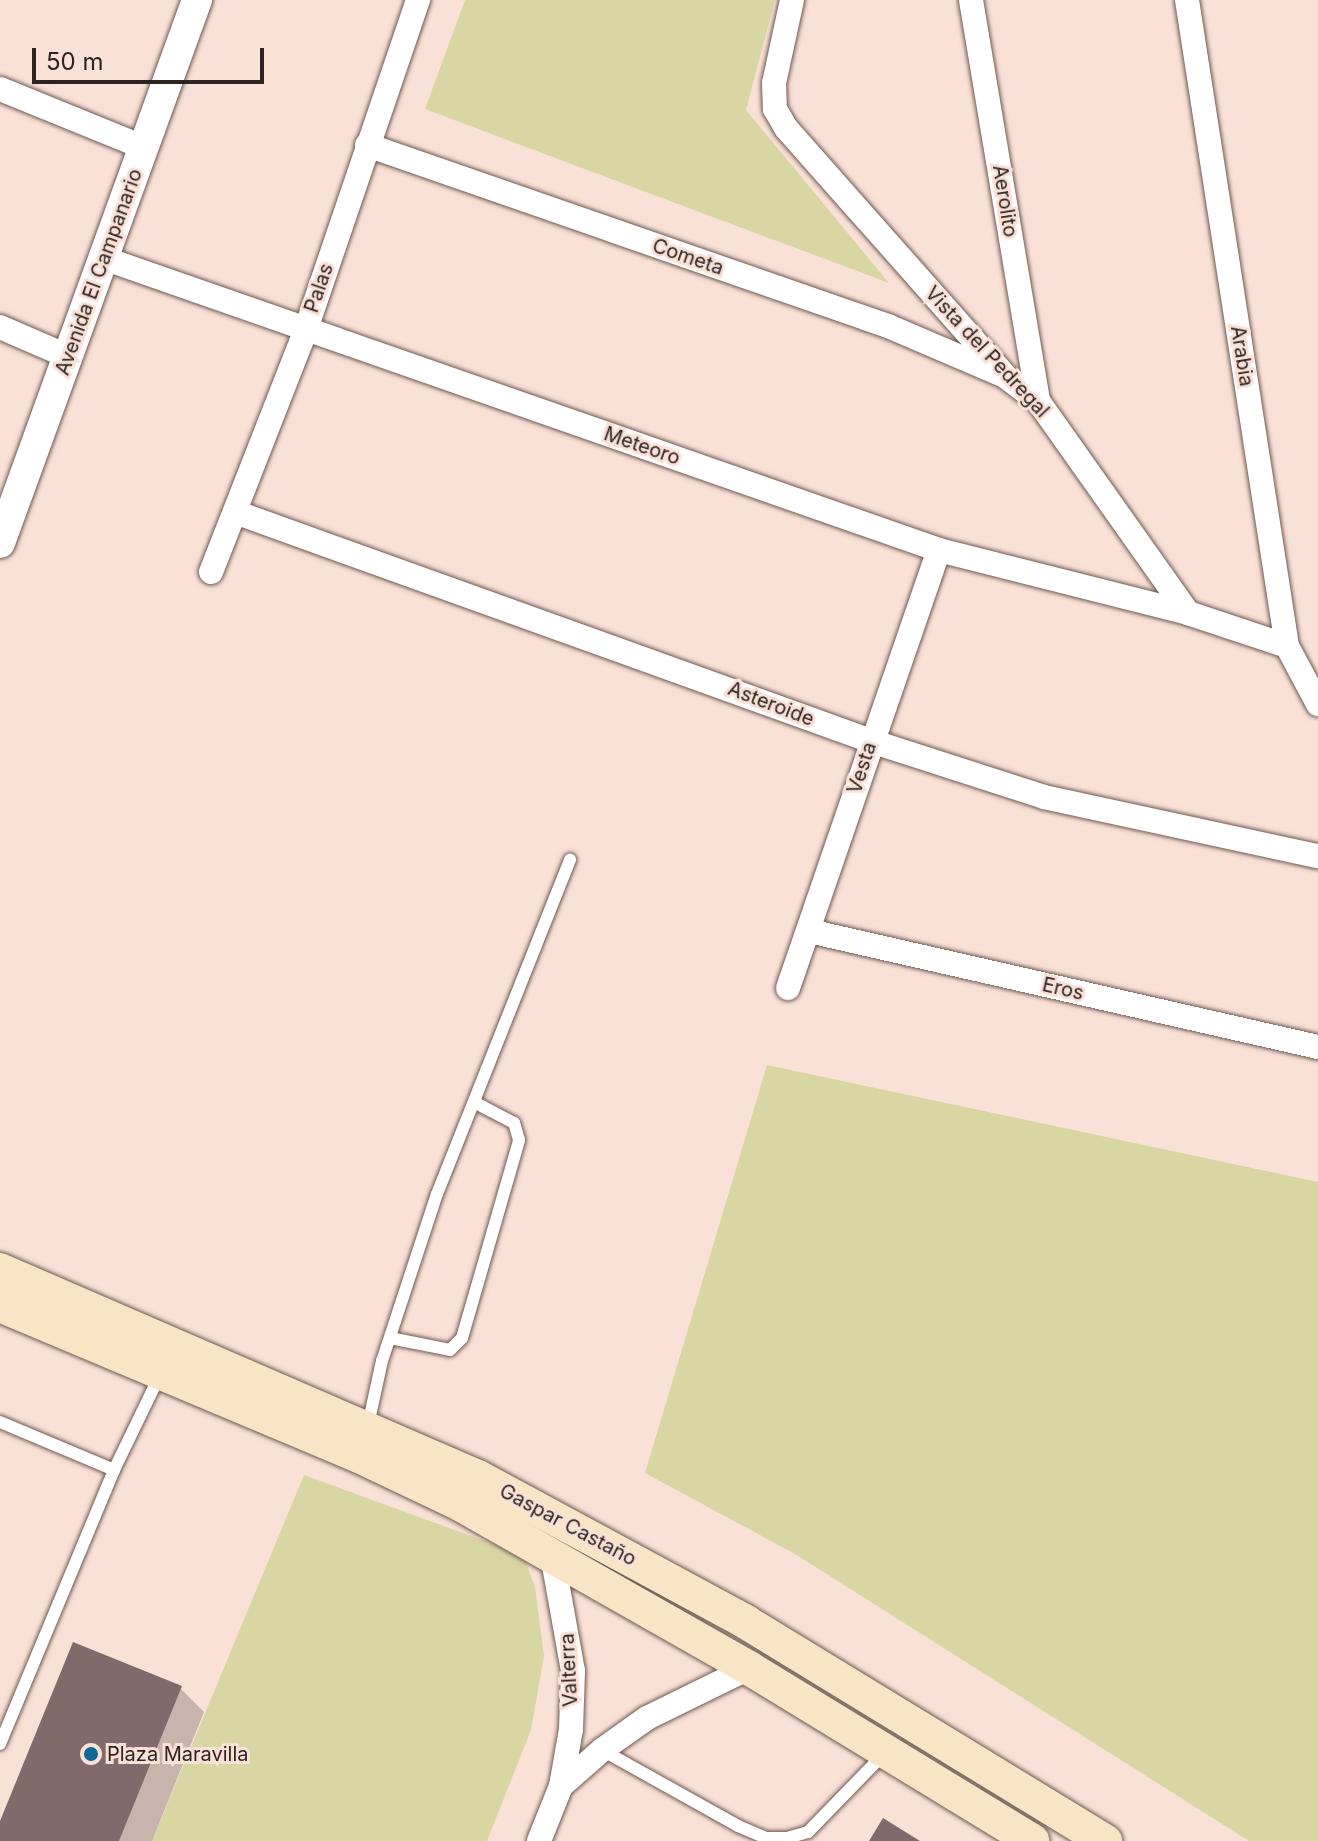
<!DOCTYPE html>
<meta charset="utf-8">
<style>
body{margin:0}
#map{position:relative;width:1318px;height:1841px;overflow:hidden;background:#fae1d7;font-family:Inter,sans-serif}
div>[style]{position:absolute}
[style*='--x']{left:calc(var(--x)*1px);top:calc(var(--y)*1px);width:calc(var(--w)*1px);rotate:calc(var(--a)*1deg)}
.green>*{inset:0;background:#d8d7a4}
.shadow>*{inset:0;background:#0003}
.building>*{inset:0;background:#81696c}
.roads{filter:drop-shadow(0 0 2px #6e5951) drop-shadow(0 0 2px #6e5951)}
.service>*{height:12px;margin:-6px;padding:0 6px;transform-origin:6px;border-radius:6px;background:#fff}
.minor>*{height:24px;margin:-12px;padding:0 12px;transform-origin:12px;border-radius:12px;background:#fff}
.tertiary>*{height:30px;margin:-15px;padding:0 15px;transform-origin:15px;border-radius:15px;background:#fff}
.secondary>*{height:34px;margin:-17px;padding:0 17px;transform-origin:17px;border-radius:17px;background:#f9e5c6}
.dots>*{width:22px;height:22px;translate:-50% -50%;box-sizing:border-box;border:4px solid #fae1d7;border-radius:50%}
span{translate:-50% -50%;white-space:nowrap;text-align:center;line-height:1.15;-webkit-text-stroke:6px #fae1d7;paint-order:stroke}
.street-label{font-size:20px;color:#2d2421}
.poi-label{font-size:20px;color:#2d2421}
.left{translate:0 -50%;text-align:left}
.scale{position:absolute;left:32px;top:48px;width:232px;height:36px;box-sizing:border-box;border:4px solid #2d2421;border-top:0;padding-left:10px;font-size:24px;line-height:28px;white-space:nowrap;color:#2d2421;-webkit-text-stroke:6px #fae1d7;paint-order:stroke}
</style>
<div id="map">
<div class="green">
<i style="clip-path:polygon(465px 0,775px 0,746px 110px,889px 283px,425px 109px)"></i>
<i style="clip-path:polygon(767px 1065px,1318px 1182px,1318px 1841px,1249px 1841px,795px 1554px,645px 1473px)"></i>
<i style="clip-path:polygon(304px 1475px,523px 1555px,535px 1587px,544px 1656px,531px 1730px,487px 1841px,152px 1841px)"></i>
</div>
<div class="shadow">
<i style="clip-path:polygon(180px 1688px,204px 1712px,152px 1841px,0 1841px,0 1826px)"></i>
</div>
<div class="building">
<i style="clip-path:polygon(73px 1642px,182px 1686px,119px 1841px,0 1841px,0 1821px)"></i>
<i style="clip-path:polygon(883px 1818px,920px 1841px,869px 1841px)"></i>
</div>
<div class="roads">
<div class="service">
<i style="--x:390;--y:1338;--w:61;--a:11.3"></i>
<i style="--x:450;--y:1350;--w:17;--a:-45"></i>
<i style="--x:462;--y:1338;--w:206;--a:-73.9"></i>
<i style="--x:519;--y:1140;--w:18;--a:-106"></i>
<i style="--x:514;--y:1123;--w:45;--a:-152.3"></i>
<i style="--x:0;--y:1422;--w:124;--a:22.8"></i>
<i style="--x:368;--y:1425;--w:66;--a:-77.7"></i>
<i style="--x:382;--y:1361;--w:176;--a:-71.8"></i>
<i style="--x:437;--y:1194;--w:360;--a:-68.3"></i>
<i style="--x:0;--y:1744;--w:297;--a:-67.4"></i>
<i style="--x:114;--y:1470;--w:106;--a:-64.2"></i>
<i style="--x:602;--y:1750;--w:156;--a:29.2"></i>
<i style="--x:738;--y:1826;--w:30;--a:23"></i>
<i style="--x:766;--y:1838;--w:21;--a:0"></i>
<i style="--x:787;--y:1838;--w:22;--a:-16"></i>
<i style="--x:808;--y:1832;--w:107;--a:-45.8"></i>
</div>
<div class="minor">
<i style="--x:792;--y:0;--w:85;--a:102.2"></i>
<i style="--x:774;--y:83;--w:26;--a:88"></i>
<i style="--x:775;--y:109;--w:22;--a:60"></i>
<i style="--x:786;--y:128;--w:332;--a:48.5"></i>
<i style="--x:1006;--y:377;--w:40;--a:37"></i>
<i style="--x:1038;--y:401;--w:260;--a:54.7"></i>
<i style="--x:1188;--y:613;--w:104;--a:18.4"></i>
<i style="--x:971;--y:0;--w:407;--a:80.5"></i>
<i style="--x:1187;--y:0;--w:654;--a:81.2"></i>
<i style="--x:1287;--y:646;--w:66;--a:61.9"></i>
<i style="--x:0;--y:89;--w:157;--a:22.1"></i>
<i style="--x:367;--y:145;--w:552;--a:19.16"></i>
<i style="--x:888;--y:326;--w:122;--a:23.2"></i>
<i style="--x:103;--y:258;--w:886;--a:19.25"></i>
<i style="--x:939;--y:550;--w:257;--a:14.2"></i>
<i style="--x:0;--y:327;--w:73;--a:23.4"></i>
<i style="--x:235;--y:512;--w:676;--a:19.8"></i>
<i style="--x:871;--y:741;--w:182;--a:17.9"></i>
<i style="--x:1044;--y:797;--w:280;--a:12.2"></i>
<i style="--x:211;--y:572;--w:261;--a:-68.6"></i>
<i style="--x:306;--y:329;--w:348;--a:-71.2"></i>
<i style="--x:809;--y:931;--w:522;--a:12.84"></i>
<i style="--x:788;--y:988;--w:463;--a:-71"></i>
<i style="--x:561;--y:1786;--w:55;--a:-41.3"></i>
<i style="--x:602;--y:1750;--w:55;--a:-35.4"></i>
<i style="--x:647;--y:1718;--w:114;--a:-26.1"></i>
<i style="--x:539;--y:1841;--w:59;--a:-68.2"></i>
<i style="--x:561;--y:1786;--w:58;--a:-80"></i>
<i style="--x:571;--y:1729;--w:58;--a:-88"></i>
<i style="--x:573;--y:1671;--w:119;--a:-100.2"></i>
</div>
<div class="tertiary">
<i style="--x:0;--y:543;--w:578;--a:-70.06"></i>
</div>
<div class="secondary">
<i style="--x:0;--y:1270;--w:521;--a:23.42"></i>
<i style="--x:478;--y:1477;--w:305;--a:28.4"></i>
<i style="--x:746;--y:1622;--w:421;--a:31.4"></i>
<i style="--x:0;--y:1305;--w:389;--a:22.8"></i>
<i style="--x:359;--y:1456;--w:114;--a:25.4"></i>
<i style="--x:462;--y:1505;--w:330;--a:29.6"></i>
<i style="--x:749;--y:1668;--w:332;--a:31.4"></i>
</div>
</div>
<div class="dots">
<i style="left:91px;top:1754px;background:#0e6898"></i>
</div>
<div class="street-label">
<span style="left:1005px;top:201px;rotate:81deg">Aerolito</span>
<span style="left:688px;top:257px;rotate:19deg">Cometa</span>
<span style="left:99px;top:272px;rotate:-70deg">Avenida El Campanario</span>
<span style="left:319px;top:288px;rotate:-71deg">Palas</span>
<span style="left:987px;top:352px;rotate:47deg">Vista del Pedregal</span>
<span style="left:1242px;top:356px;rotate:81deg">Arabia</span>
<span style="left:642px;top:446px;rotate:19deg">Meteoro</span>
<span style="left:771px;top:704px;rotate:21deg">Asteroide</span>
<span style="left:862px;top:768px;rotate:-72deg">Vesta</span>
<span style="left:1063px;top:989px;rotate:13deg">Eros</span>
<span style="left:568px;top:1525px;rotate:28deg">Gaspar Castaño</span>
<span style="left:569px;top:1670px;rotate:-93deg">Valterra</span>
</div>
<div class="poi-label">
<span class="left" style="left:107px;top:1754px">Plaza Maravilla</span>
</div>
<div class="scale">50 m</div>
</div>
